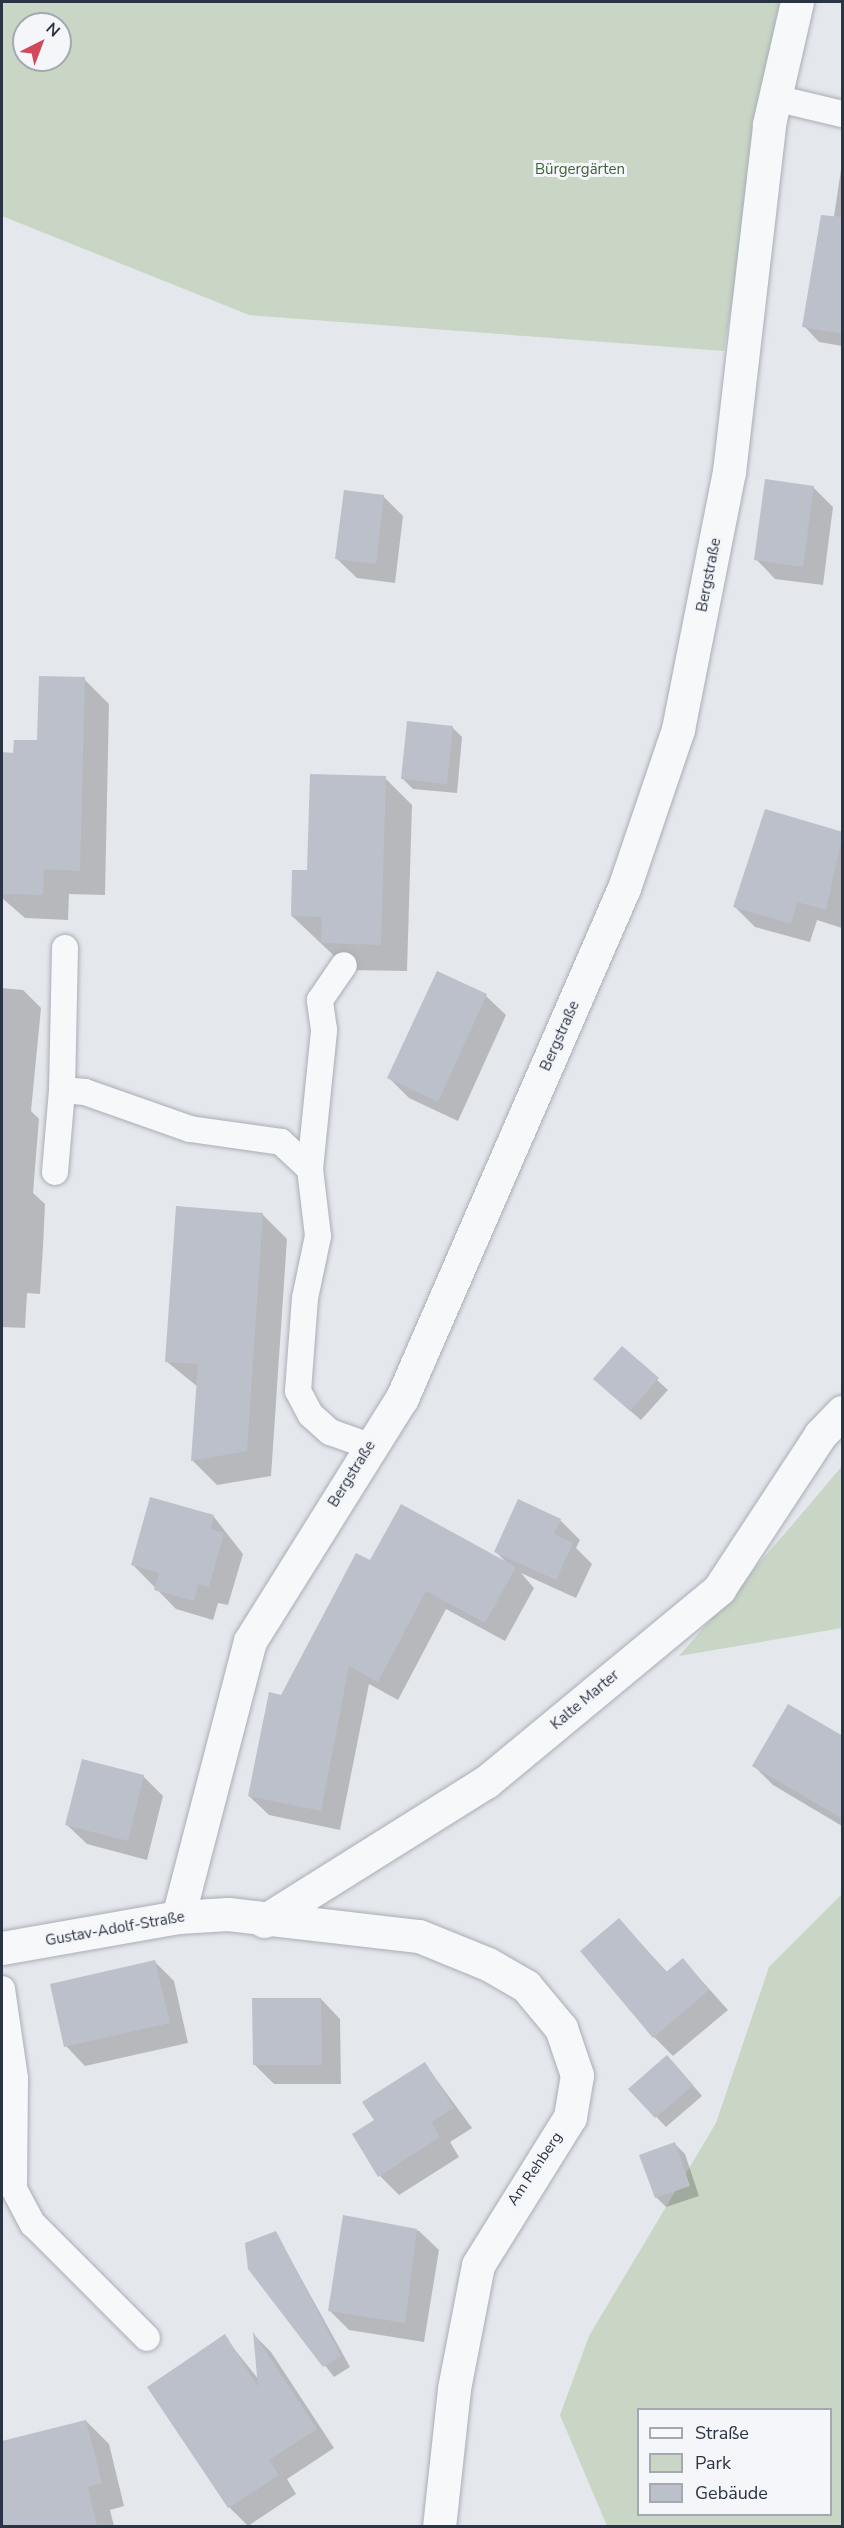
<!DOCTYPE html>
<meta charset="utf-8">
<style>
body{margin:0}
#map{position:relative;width:844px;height:2528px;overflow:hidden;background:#e4e7ec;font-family:"Nunito Sans",sans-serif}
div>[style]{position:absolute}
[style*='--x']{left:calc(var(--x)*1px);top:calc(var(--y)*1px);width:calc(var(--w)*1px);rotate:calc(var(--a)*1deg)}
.green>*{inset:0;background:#c9d6c5}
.shadow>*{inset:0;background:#0003}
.building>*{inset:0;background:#bbc0ca}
.roads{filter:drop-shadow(0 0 2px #a9aeb7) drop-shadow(0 0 2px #a9aeb7)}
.lane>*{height:26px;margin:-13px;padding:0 13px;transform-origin:13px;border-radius:13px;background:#f7f8fa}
.street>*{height:33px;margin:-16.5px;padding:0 16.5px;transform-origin:16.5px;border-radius:16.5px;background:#f7f8fa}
span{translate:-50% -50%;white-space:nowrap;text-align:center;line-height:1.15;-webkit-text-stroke:6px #f4f6f9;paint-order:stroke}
.park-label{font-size:15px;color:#3f6138}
.street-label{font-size:15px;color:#2b3445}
.frame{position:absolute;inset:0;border:3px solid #2b3445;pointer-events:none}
.legend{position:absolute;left:637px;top:2408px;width:195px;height:108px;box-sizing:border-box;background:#f4f6f9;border:2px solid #a4a8b1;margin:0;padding:8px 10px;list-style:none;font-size:18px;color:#2b3445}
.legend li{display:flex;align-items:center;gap:12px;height:30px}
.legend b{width:30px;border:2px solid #a4a8b1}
.north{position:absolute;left:12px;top:12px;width:60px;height:60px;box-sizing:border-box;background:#f4f6f9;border:2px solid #a4a8b1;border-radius:50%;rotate:42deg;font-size:16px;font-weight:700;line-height:24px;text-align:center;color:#2b3445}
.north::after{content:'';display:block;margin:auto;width:21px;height:27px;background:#d1495b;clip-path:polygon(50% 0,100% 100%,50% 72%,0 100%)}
</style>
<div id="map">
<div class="green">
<i style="clip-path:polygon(evenodd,2px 2px,781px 2px,724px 351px,249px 315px,2px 216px,2px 2px,24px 24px,60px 24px,60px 60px,24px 60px,24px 24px)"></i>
<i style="clip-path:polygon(842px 1466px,842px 1628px,679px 1656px,811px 1503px)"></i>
<i style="clip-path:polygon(evenodd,842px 1894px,842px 2526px,607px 2526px,560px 2415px,589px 2336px,716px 2123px,769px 1967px,842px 1894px,638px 2410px,830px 2410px,830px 2514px,638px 2514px,638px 2410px)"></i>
</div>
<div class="shadow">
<i style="clip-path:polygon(842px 163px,842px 346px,819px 342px,804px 326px,830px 243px)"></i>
<i style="clip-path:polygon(813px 487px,833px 507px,823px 585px,775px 579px,756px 559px)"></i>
<i style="clip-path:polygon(383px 496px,403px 516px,395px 583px,357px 578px,337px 559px)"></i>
<i style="clip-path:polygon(84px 679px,109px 704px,105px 895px,69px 894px,68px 920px,25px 918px,2px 898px,2px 750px,38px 803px)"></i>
<i style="clip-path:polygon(452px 727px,462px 737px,457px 793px,413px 789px,403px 779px)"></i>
<i style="clip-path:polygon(385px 778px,412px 805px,407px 971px,349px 970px,292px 916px,309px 872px)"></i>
<i style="clip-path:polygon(842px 834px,842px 928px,817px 920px,810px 942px,755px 927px,735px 907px)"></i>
<i style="clip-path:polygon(438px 973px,486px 996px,506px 1015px,458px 1121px,409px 1098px,389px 1078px)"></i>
<i style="clip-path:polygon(2px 988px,23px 990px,41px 1008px,31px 1111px,39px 1119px,33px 1193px,45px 1204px,43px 1247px,40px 1294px,27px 1293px,25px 1328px,2px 1327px)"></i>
<i style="clip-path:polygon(263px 1215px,287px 1239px,271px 1476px,217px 1485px,192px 1460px,198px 1387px,166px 1361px)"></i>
<i style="clip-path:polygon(622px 1348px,668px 1390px,641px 1420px,605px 1389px)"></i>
<i style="clip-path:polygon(151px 1499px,214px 1517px,243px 1554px,228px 1605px,218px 1603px,213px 1620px,176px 1609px,133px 1565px)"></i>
<i style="clip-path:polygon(560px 1520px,580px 1540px,576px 1548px,592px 1564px,576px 1598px,521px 1573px,534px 1588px,505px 1641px,446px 1609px,398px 1700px,369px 1684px,340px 1830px,269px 1815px,249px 1796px,282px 1696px,371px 1562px,507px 1563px,496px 1552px)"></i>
<i style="clip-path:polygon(842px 1738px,842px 1826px,773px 1785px,754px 1766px)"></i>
<i style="clip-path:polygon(143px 1776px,163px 1796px,147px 1860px,87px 1844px,67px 1825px)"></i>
<i style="clip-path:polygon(619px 1920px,668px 1973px,683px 1960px,728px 2010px,673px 2056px,654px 2037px)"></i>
<i style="clip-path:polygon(155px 1962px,174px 1981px,188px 2043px,85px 2066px,66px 2046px)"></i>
<i style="clip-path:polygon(321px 1999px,340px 2019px,341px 2084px,274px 2084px,254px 2064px)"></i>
<i style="clip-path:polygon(425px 2064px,472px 2128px,450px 2142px,459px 2157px,399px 2195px,380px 2176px)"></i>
<i style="clip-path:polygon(677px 2067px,702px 2096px,666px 2127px,630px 2089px)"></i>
<i style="clip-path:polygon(675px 2144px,685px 2154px,699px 2196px,666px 2207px,656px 2197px)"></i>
<i style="clip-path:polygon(344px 2217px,419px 2231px,439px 2250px,424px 2342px,349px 2330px,329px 2310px)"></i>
<i style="clip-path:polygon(276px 2233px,350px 2367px,334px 2377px,249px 2268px)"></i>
<i style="clip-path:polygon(224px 2336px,259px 2380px,255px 2336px,271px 2352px,334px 2448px,287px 2479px,296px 2494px,248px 2526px,229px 2507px,149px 2388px)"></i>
<i style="clip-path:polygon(86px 2421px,109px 2444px,124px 2506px,110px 2510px,114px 2526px,2px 2526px,2px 2442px)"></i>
</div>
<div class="building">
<i style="clip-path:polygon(821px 215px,843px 217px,843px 334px,802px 327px)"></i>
<i style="clip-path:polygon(765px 479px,814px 486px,803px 567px,754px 560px)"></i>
<i style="clip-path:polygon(344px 490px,384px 495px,376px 564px,335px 559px)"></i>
<i style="clip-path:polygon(39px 676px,85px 677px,80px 871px,44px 869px,43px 895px,2px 894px,2px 752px,13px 753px,14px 740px,37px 740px)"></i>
<i style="clip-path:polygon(407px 721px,453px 726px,447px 784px,401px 779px)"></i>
<i style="clip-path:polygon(310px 774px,386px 776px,381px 945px,321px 943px,322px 917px,291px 916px,292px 870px,307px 870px)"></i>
<i style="clip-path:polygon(765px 809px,843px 832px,826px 910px,797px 902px,791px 924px,733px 907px)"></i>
<i style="clip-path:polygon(437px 971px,487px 994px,438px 1102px,387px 1078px)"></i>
<i style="clip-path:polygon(176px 1206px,263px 1213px,247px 1451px,191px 1461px,198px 1364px,165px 1362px)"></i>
<i style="clip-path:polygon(622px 1346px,659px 1378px,630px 1411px,593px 1379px)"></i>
<i style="clip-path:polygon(150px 1497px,214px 1515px,211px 1529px,224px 1533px,209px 1587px,198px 1584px,194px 1601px,154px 1590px,159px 1573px,131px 1565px)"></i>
<i style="clip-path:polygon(518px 1499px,561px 1519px,554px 1534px,573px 1543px,556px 1580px,494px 1552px)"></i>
<i style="clip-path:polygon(401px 1504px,516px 1567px,485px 1623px,426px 1591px,378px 1682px,349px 1666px,321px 1811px,248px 1796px,269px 1692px,281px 1695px,356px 1553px,370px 1560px)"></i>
<i style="clip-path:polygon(788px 1704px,843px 1736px,843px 1819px,752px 1766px)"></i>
<i style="clip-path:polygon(82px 1759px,144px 1775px,128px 1841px,65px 1825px)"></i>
<i style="clip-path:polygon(619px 1918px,666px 1972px,683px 1958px,709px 1990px,653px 2038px,580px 1951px)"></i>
<i style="clip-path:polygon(155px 1960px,170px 2023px,64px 2047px,50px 1984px)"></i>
<i style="clip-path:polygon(252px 1998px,321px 1998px,322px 2065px,253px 2065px)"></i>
<i style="clip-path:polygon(667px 2055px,693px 2085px,655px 2118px,628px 2089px)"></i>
<i style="clip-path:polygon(425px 2062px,454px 2108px,431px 2122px,440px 2137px,378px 2177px,352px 2134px,374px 2120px,362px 2102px)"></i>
<i style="clip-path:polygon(675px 2142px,690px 2186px,655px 2198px,639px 2155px)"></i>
<i style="clip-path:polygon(343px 2215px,417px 2229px,405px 2323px,328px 2311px)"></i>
<i style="clip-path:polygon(276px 2231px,341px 2356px,323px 2367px,248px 2269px,245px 2243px)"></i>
<i style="clip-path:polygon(253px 2332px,317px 2429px,269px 2460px,279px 2475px,228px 2508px,147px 2387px,225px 2334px,258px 2387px)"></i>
<i style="clip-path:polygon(86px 2420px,102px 2483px,88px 2487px,97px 2526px,2px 2526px,2px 2441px)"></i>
</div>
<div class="roads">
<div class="lane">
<i style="--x:775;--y:98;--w:69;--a:13.4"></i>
<i style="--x:65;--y:948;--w:142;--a:91.2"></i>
<i style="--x:62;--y:1090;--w:23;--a:5"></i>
<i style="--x:85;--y:1092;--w:111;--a:19.4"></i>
<i style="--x:190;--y:1129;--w:92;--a:8.1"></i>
<i style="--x:281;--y:1142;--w:40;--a:43"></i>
<i style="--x:310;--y:1169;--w:67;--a:83.2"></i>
<i style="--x:318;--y:1236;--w:63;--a:101.8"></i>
<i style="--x:305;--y:1298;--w:93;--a:94.3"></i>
<i style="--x:298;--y:1391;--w:27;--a:62"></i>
<i style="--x:311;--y:1415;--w:25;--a:42"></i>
<i style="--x:330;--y:1432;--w:41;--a:19.7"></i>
<i style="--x:310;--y:1169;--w:140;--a:-84.2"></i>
<i style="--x:324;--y:1030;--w:30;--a:-98"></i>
<i style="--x:320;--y:1000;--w:42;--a:-55.6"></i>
<i style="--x:55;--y:1172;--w:82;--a:-85.1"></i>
<i style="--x:2;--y:1989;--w:90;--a:81.7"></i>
<i style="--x:15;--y:2078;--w:111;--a:90.5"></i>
<i style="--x:14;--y:2189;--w:40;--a:62"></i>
<i style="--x:33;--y:2224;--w:161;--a:45"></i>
</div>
<div class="street">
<i style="--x:178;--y:1917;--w:285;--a:-75.4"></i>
<i style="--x:250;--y:1641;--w:287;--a:-58"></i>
<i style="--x:402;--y:1398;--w:556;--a:-66.48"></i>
<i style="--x:624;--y:888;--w:168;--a:-71.2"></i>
<i style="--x:678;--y:729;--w:262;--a:-78.8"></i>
<i style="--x:729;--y:472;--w:350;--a:-83.4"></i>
<i style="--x:769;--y:124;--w:125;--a:-77.1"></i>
<i style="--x:264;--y:1921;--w:262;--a:-32.1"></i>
<i style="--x:486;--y:1782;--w:303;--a:-39.6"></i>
<i style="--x:719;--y:1589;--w:184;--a:-56.7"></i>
<i style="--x:820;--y:1435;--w:32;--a:-46"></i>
<i style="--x:2;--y:1948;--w:179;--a:-10"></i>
<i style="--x:178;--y:1917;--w:50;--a:-3.4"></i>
<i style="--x:228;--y:1914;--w:192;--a:6.6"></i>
<i style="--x:419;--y:1936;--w:74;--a:22.1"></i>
<i style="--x:488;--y:1964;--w:44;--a:30.1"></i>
<i style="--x:526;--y:1986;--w:55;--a:50.2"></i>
<i style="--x:561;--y:2028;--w:50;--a:71.2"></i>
<i style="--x:577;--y:2075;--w:43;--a:99.5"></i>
<i style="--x:570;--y:2117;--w:174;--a:121.9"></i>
<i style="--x:478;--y:2265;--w:126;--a:101"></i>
<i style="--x:454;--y:2389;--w:138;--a:96.2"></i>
</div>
</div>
<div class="park-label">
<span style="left:580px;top:170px">Bürgergärten</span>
</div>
<div class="street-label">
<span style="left:709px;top:575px;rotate:-79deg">Bergstraße</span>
<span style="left:560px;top:1036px;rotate:-66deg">Bergstraße</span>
<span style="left:352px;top:1474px;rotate:-58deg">Bergstraße</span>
<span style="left:585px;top:1700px;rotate:-40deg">Kalte Marter</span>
<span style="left:115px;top:1929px;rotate:-10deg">Gustav-Adolf-Straße</span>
<span style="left:535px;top:2169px;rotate:-56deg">Am Rehberg</span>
</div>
<div class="frame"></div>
<ul class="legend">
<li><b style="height:8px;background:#f7f8fa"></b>Straße</li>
<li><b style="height:16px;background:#c9d6c5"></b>Park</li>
<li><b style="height:16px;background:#bbc0ca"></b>Gebäude</li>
</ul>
<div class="north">N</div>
</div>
